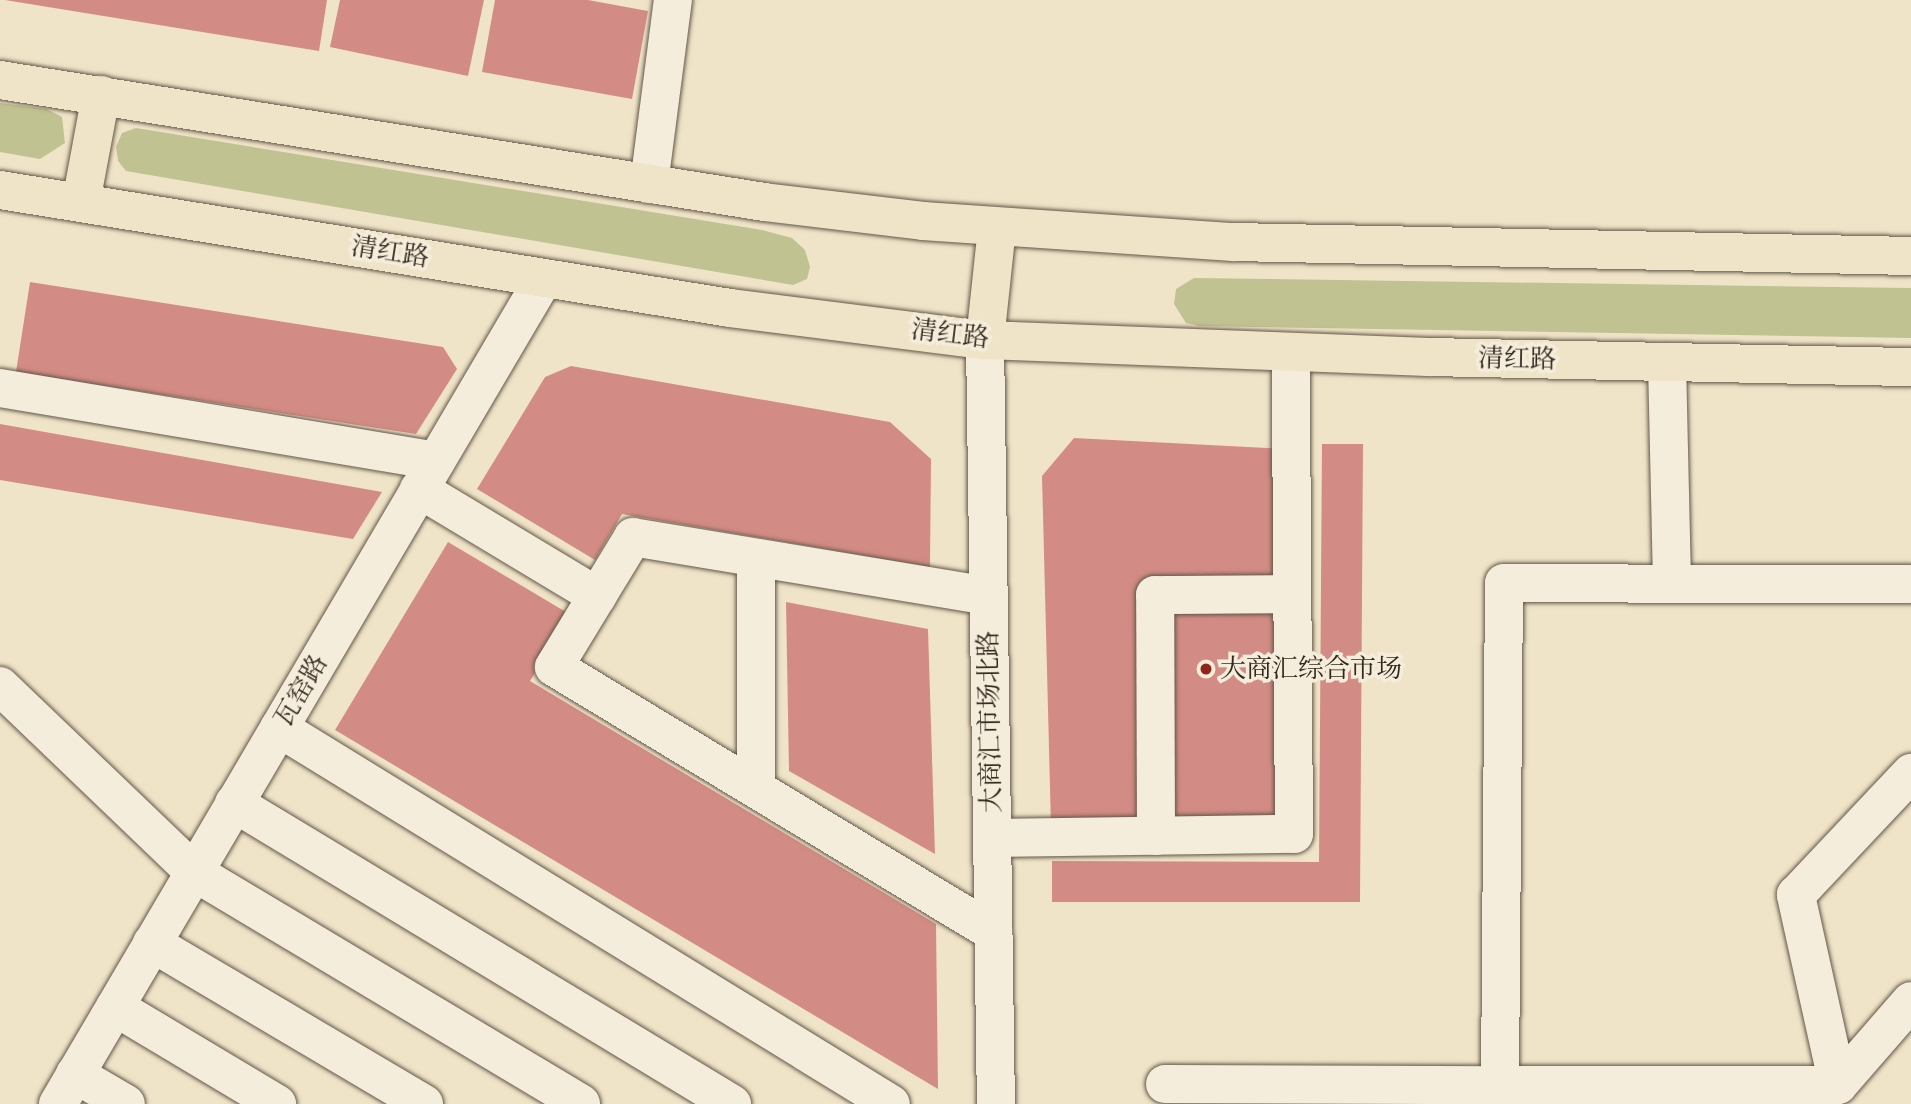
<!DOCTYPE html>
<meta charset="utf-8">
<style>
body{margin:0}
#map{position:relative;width:1911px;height:1104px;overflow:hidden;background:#f0e4c8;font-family:Cardo,"Noto Serif SC",serif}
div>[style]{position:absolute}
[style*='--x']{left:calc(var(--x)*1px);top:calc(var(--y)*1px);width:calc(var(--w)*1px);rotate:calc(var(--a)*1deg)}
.green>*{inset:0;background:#c1c291}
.building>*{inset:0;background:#d38c85}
.roads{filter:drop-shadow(0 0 2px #625748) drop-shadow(0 0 2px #625748)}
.minor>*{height:38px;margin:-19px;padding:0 19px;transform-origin:19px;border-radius:19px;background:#f5eddb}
.major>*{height:38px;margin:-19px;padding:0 19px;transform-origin:19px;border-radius:19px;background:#f0e4c8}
.dots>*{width:19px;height:19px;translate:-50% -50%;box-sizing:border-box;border:4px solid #f5eddb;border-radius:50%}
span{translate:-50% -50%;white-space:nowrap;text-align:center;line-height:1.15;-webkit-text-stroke:7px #f5eddb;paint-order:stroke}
.street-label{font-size:26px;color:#33281d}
.poi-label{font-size:26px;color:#33281d}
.left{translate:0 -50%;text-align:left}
</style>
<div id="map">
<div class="green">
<i style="clip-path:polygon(0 103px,47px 109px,62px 117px,65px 143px,40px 159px,0 152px)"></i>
<i style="clip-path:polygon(136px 128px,762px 230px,792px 238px,805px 250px,810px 267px,807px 279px,793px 285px,126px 171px,118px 161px,116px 147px,122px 133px)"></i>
<i style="clip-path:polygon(1194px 278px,1911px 288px,1911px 338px,1199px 326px,1186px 323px,1174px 304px,1176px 289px)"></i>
</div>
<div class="building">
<i style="clip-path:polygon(5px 0,327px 0,319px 51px)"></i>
<i style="clip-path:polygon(340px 0,484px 0,468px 76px,330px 47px)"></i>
<i style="clip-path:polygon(495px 0,588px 0,648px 11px,632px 99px,482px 72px)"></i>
<i style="clip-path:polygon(30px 282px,443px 347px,457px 369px,416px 434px,16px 372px)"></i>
<i style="clip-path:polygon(571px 366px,890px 422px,931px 459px,930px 567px,622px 514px,595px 560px,477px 489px,545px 377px)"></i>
<i style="clip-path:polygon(0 424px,382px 492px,353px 539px,0 480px)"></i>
<i style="clip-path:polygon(1074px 438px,1287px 449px,1288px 581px,1145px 581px,1149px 826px,1051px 827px,1042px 476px)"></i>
<i style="clip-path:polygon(1322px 444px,1363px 444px,1360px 902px,1052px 902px,1052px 861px,1319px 862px)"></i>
<i style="clip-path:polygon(448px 542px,571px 615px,530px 681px,936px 924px,938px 1089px,335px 730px)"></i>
<i style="clip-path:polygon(786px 602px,928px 629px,935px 854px,789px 771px)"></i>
<i style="clip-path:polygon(1281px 604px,1281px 820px,1170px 821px,1169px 605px)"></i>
</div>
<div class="roads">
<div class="minor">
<i style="--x:649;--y:184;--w:186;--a:-82.6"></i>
<i style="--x:985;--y:340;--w:764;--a:89.18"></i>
<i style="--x:1667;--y:362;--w:221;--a:88.7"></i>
<i style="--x:0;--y:388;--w:442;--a:9.5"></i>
<i style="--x:419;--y:489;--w:208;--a:31"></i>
<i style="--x:756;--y:558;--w:230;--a:90"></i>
<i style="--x:1911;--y:584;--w:407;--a:-179.9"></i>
<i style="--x:1504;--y:583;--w:502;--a:90.46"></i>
<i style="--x:1500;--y:1085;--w:338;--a:0"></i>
<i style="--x:1838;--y:1085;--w:111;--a:-49"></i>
<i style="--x:988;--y:596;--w:360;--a:-170.6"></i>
<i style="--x:633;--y:537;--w:152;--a:121.3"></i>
<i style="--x:554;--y:667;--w:513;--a:31.12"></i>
<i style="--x:0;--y:686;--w:269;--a:43.8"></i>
<i style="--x:194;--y:872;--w:451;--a:30.9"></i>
<i style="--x:279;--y:728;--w:718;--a:31.57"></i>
<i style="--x:234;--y:803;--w:582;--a:31.15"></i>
<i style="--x:1156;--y:836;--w:241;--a:-90.2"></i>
<i style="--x:1155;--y:595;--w:137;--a:-0.4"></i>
<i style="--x:992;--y:838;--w:302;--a:-0.8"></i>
<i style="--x:1294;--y:834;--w:481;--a:-90.4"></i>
<i style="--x:152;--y:943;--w:316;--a:30.6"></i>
<i style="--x:115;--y:1007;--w:189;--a:30.9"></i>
<i style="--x:75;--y:1074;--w:59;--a:30.5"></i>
<i style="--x:1165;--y:1084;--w:335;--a:0.2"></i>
<i style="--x:1500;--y:1085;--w:19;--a:93"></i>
<i style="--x:1838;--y:1085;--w:195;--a:-102.5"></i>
<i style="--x:1796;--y:895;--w:168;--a:-46.7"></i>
<i style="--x:58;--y:1104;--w:958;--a:-59.53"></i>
</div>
<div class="major">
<i style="--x:0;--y:80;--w:774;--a:9.07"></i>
<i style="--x:764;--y:202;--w:160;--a:6.8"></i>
<i style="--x:923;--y:221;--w:311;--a:3.9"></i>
<i style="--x:1233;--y:242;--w:678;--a:1.18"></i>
<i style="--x:0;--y:190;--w:739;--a:9.18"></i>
<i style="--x:730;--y:308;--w:257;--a:7.2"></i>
<i style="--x:985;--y:340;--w:444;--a:2.2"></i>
<i style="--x:1429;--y:357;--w:482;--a:1.2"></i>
<i style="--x:81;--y:202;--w:109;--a:-79.4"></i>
<i style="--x:985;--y:340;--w:114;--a:-83.9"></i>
</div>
</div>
<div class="dots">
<i style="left:1206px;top:669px;background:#8f2418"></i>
</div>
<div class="street-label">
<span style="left:390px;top:252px;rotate:9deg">清红路</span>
<span style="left:950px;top:334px;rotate:7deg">清红路</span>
<span style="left:1517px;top:359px;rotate:1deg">清红路</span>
<span style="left:301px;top:691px;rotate:-60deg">瓦窑路</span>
<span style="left:990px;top:722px;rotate:-91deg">大商汇市场北路</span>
</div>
<div class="poi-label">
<span class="left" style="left:1220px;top:669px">大商汇综合市场</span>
</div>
</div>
